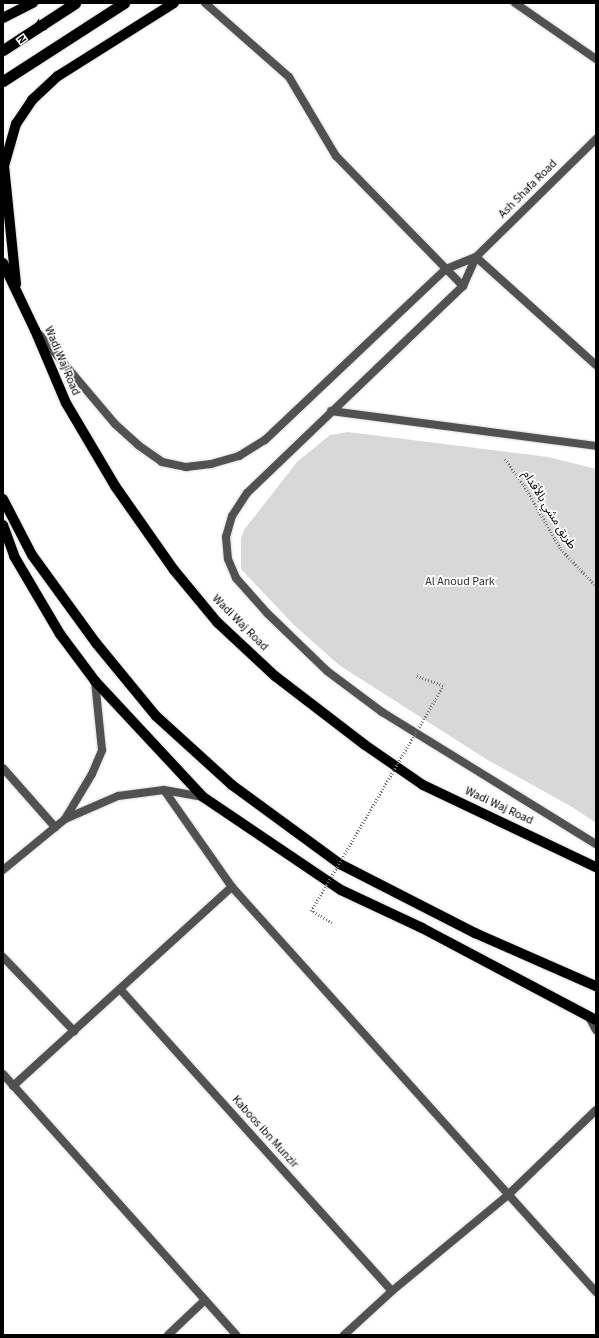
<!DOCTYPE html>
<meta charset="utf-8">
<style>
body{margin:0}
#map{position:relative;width:599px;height:1338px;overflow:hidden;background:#fff;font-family:"Source Sans 3","Noto Sans Arabic",sans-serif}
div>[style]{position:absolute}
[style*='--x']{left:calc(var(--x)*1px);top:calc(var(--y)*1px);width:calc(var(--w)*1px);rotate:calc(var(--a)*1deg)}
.green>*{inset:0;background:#d8d8d8}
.path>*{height:2.5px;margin-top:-1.25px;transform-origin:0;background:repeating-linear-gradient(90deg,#737373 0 1px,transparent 0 3px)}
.roads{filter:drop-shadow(0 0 1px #dbdbdb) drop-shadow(0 0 1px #dbdbdb)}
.service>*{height:8px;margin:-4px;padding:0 4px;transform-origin:4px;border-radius:4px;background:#515151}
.minor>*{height:8px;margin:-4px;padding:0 4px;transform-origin:4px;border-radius:4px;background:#515151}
.tertiary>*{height:8px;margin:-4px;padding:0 4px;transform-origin:4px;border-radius:4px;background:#515151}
.primary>*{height:10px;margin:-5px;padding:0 5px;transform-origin:5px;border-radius:5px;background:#000}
.trunk>*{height:11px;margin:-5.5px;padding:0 5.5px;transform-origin:5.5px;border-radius:5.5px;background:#000}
.path-bridge>*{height:2.5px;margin-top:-1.25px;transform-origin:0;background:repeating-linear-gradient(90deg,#737373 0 1px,transparent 0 3px)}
span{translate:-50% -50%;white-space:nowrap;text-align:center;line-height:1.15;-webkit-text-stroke:3.5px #fff;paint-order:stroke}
.street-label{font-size:12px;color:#000}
.park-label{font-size:12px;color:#2f2f2f}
.frame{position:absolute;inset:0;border:4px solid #000;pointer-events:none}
.north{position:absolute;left:12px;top:12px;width:40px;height:40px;-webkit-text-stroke:3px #fff;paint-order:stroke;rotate:234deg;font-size:11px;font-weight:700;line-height:16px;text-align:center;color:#000}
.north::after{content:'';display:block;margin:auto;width:14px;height:18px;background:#000;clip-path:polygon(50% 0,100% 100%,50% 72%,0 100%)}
</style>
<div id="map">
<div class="green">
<i style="clip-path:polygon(348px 432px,548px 457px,596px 469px,596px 823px,572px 807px,486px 759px,339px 665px,294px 625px,241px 569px,241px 539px,244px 530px,297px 462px,330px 435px)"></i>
</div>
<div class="path">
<i style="--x:505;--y:459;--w:32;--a:54"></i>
<i style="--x:524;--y:485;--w:74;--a:60"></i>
<i style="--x:561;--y:549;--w:51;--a:46.6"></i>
</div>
<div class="roads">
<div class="service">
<i style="--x:205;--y:3;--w:112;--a:41.4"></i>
<i style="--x:289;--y:77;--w:92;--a:59.3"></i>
<i style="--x:336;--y:156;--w:182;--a:45.7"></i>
</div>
<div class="minor">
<i style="--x:515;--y:3;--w:98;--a:34.7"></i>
<i style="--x:331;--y:411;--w:267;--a:7.5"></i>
<i style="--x:3;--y:768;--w:79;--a:48.6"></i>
<i style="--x:164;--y:790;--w:118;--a:55"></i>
<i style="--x:232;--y:887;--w:545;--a:48.05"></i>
<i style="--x:3;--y:957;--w:103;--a:46.2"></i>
<i style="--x:120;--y:989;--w:406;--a:48"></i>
<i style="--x:589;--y:1017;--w:15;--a:62"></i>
<i style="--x:3;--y:1074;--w:350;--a:48.2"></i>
<i style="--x:13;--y:1086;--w:296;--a:-42.3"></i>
<i style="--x:168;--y:1335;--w:51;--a:-43.4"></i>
<i style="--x:344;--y:1335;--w:65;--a:-42.5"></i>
<i style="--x:392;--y:1291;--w:151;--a:-39.6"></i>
<i style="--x:508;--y:1195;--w:122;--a:-44"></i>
</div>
<div class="tertiary">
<i style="--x:596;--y:139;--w:168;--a:135.5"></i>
<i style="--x:476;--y:257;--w:32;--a:114"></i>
<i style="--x:463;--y:286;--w:299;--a:136.2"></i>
<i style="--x:247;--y:493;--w:27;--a:123"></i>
<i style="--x:232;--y:516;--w:22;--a:106"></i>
<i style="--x:226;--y:537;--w:22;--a:85"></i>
<i style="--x:228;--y:559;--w:21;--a:67"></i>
<i style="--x:236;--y:578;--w:47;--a:48.5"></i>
<i style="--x:267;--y:613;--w:83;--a:44"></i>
<i style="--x:327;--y:671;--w:69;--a:36.7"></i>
<i style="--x:382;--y:712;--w:251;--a:31.7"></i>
<i style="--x:476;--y:257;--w:161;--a:42"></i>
<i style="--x:39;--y:334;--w:118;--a:49.8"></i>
<i style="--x:115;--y:424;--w:31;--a:42"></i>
<i style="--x:138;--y:445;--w:29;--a:35"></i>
<i style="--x:162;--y:462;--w:25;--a:12"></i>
<i style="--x:186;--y:467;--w:25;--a:-7"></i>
<i style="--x:211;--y:464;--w:29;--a:-16"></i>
<i style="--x:239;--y:456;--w:31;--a:-32"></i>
<i style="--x:265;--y:440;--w:249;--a:-43.4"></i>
<i style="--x:446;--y:269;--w:32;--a:-22"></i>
<i style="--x:65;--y:819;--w:52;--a:-59"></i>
<i style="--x:92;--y:774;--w:26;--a:-67"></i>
<i style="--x:102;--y:750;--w:69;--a:-95.8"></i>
<i style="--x:3;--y:870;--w:80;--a:-39.4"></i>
<i style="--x:65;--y:819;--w:58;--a:-23.5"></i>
<i style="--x:118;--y:796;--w:46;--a:-7.4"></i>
<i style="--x:164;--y:790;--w:40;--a:10"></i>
</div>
<div class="primary">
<i style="--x:3;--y:18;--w:34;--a:-27"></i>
<i style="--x:3;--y:263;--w:74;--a:64.5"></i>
<i style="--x:35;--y:330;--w:79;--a:67"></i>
<i style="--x:66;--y:403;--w:96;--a:59.4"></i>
<i style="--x:115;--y:486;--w:103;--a:54.9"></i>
<i style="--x:174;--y:570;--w:67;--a:50.4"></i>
<i style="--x:217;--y:622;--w:79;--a:43"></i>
<i style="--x:275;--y:676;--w:113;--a:37.5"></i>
<i style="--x:365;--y:745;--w:70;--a:34.6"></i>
<i style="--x:423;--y:785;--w:191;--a:25.4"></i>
<i style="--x:16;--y:284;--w:119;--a:-95.8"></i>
<i style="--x:4;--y:166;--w:44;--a:-74.1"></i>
<i style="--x:16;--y:124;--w:29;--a:-56"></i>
<i style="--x:32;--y:100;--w:35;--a:-43"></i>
<i style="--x:58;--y:76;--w:137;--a:-32.2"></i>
<i style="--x:3;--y:499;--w:63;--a:62.6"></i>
<i style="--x:32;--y:555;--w:109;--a:54"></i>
<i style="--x:96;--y:643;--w:94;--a:50.6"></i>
<i style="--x:156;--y:716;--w:103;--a:42.2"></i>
<i style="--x:232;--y:785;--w:134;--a:36.2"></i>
<i style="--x:340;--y:864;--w:152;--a:27.1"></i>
<i style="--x:475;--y:933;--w:132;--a:23.7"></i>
<i style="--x:3;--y:525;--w:33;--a:70"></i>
<i style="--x:14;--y:556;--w:91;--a:59.5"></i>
<i style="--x:60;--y:634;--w:59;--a:53.3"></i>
<i style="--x:95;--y:681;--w:158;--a:47"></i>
<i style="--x:203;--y:797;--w:166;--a:34"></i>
<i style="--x:341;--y:890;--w:89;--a:25.1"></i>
<i style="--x:422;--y:928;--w:197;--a:27.9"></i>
</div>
<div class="trunk">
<i style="--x:3;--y:50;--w:86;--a:-33.1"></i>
<i style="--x:3;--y:81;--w:144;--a:-32.8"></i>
</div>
</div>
<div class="path-bridge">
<i style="--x:332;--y:923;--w:24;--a:-150"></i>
<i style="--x:311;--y:911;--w:261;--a:-59.6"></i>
<i style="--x:443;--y:686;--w:29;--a:-160"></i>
</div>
<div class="street-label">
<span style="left:528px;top:189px;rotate:-45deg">Ash Shafa Road</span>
<span style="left:62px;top:361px;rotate:67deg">Wadi Waj Road</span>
<span style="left:549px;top:510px;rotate:58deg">طريق مشي بالأقدام</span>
<span style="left:240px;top:623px;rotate:45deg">Wadi Waj Road</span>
<span style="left:499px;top:806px;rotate:25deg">Wadi Waj Road</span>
<span style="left:265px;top:1132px;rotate:48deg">Kaboos ibn Munzir</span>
</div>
<div class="park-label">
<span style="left:460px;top:582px">Al Anoud Park</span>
</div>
<div class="frame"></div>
<div class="north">N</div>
</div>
